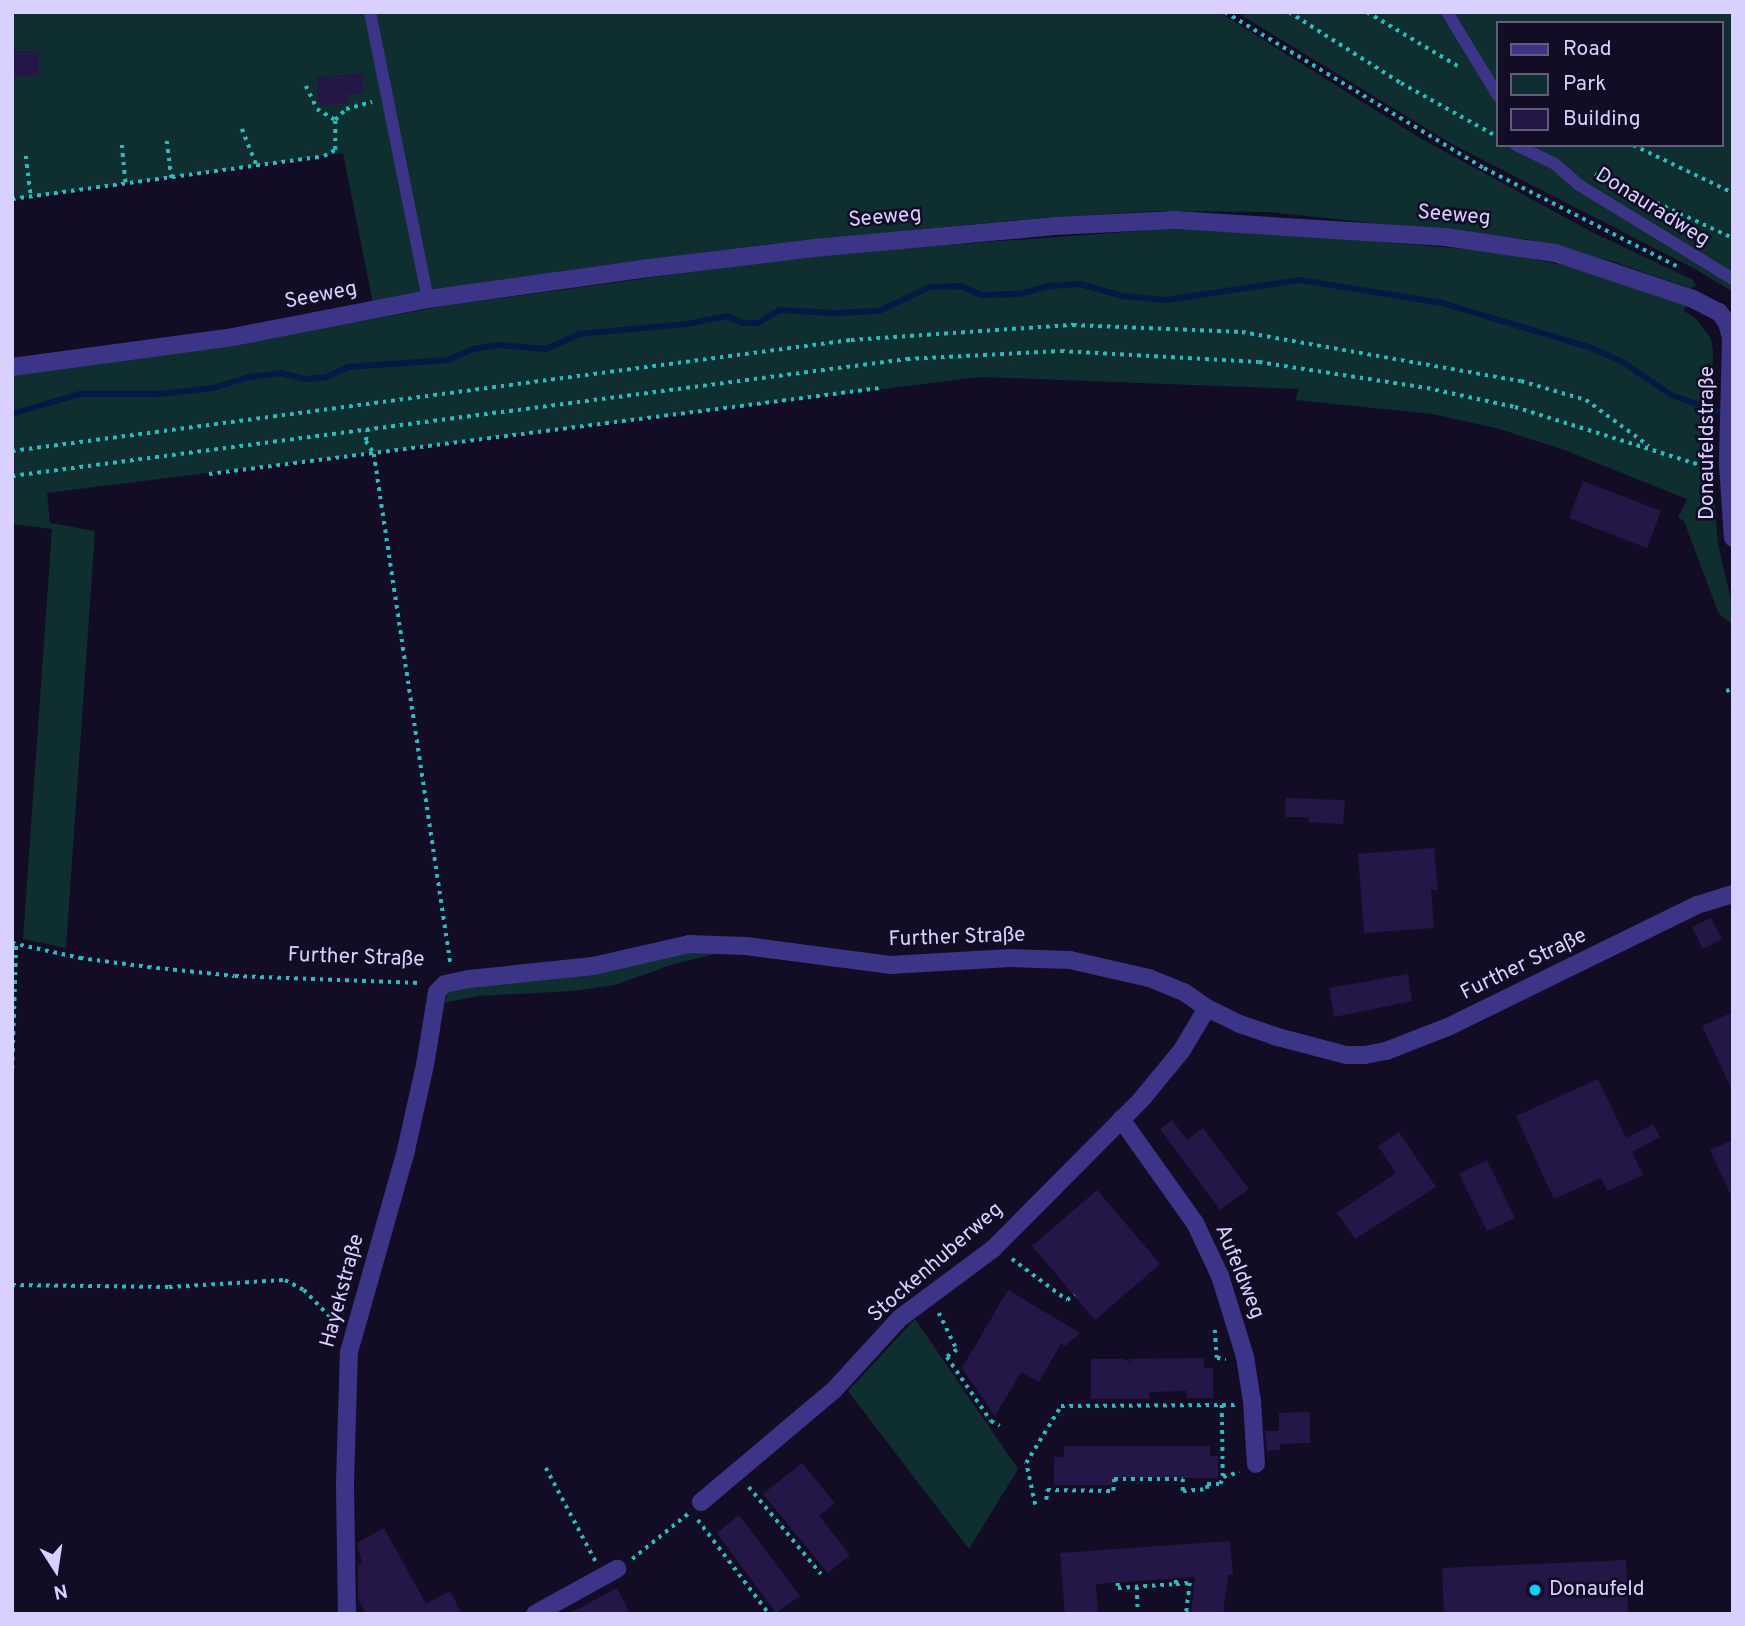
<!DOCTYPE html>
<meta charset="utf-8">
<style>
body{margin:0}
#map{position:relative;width:1745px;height:1626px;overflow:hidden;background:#120d25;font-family:Overpass,sans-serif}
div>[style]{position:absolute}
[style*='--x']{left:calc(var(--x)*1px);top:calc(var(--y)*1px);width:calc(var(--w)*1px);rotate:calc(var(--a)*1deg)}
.green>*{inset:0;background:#0f2e2f}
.stream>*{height:6px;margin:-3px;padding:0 3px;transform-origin:3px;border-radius:3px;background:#061944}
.building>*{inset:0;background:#241747}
.path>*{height:3.5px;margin-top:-1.75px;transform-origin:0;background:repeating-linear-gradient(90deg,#25bebe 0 3.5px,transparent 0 8.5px)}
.service>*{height:12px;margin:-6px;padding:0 6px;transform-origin:6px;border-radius:6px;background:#3c3487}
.minor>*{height:18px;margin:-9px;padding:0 9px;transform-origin:9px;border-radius:9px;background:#3c3487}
.dots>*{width:19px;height:19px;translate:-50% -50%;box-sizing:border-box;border:4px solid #120d25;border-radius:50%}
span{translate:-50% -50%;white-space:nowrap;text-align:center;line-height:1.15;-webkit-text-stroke:5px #120d25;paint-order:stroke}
.street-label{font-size:21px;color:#d8d0ff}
.poi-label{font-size:21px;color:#d8d0ff}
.left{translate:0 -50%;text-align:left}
.frame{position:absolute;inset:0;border:14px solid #d8d0ff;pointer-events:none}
.legend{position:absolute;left:1496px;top:21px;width:228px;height:126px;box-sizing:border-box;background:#120d25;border:2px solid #615b7c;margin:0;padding:9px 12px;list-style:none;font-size:21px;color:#d8d0ff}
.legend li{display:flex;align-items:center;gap:14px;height:35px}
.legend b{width:35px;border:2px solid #615b7c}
.north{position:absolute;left:21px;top:1535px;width:70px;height:70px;-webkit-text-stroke:5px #120d25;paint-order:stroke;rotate:168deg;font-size:19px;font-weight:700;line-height:28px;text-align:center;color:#d8d0ff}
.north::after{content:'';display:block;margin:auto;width:24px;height:32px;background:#d8d0ff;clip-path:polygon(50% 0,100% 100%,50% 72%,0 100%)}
</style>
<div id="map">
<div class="green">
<i style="clip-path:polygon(12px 12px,1219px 12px,1420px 138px,1590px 231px,1693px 280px,1696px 286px,1690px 288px,1611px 261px,1527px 239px,1267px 212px,1157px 211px,1040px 218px,769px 244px,576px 269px,373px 303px,343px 153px,12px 200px)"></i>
<i style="clip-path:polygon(evenodd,1236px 12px,1733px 12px,1733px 292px,1695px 269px,1452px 144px,1236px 12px,1498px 23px,1722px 23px,1722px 145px,1498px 145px,1498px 23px)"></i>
<i style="clip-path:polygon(1166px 229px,1298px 235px,1501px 252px,1566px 266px,1686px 306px,1684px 311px,1696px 319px,1711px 339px,1713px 351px,1711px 458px,1718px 544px,1733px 609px,1733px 625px,1719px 614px,1684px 521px,1678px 518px,1687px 499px,1562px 449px,1496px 428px,1432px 414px,1295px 400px,1299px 389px,980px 377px,47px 493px,50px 523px,95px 531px,66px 948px,23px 939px,52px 529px,12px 524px,12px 376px,230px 345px,444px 306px,763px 262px,877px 250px)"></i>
<i style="clip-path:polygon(694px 948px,732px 950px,674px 964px,615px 985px,573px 991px,478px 996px,443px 1003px,449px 993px,463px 985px)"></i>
<i style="clip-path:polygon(915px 1319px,1018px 1469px,969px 1549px,848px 1391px)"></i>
</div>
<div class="stream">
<i style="--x:12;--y:414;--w:70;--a:-16.6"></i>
<i style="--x:79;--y:394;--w:81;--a:0"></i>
<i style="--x:160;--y:394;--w:53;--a:-6.5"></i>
<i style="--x:213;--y:388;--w:39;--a:-17"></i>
<i style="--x:250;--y:377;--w:31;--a:-7"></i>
<i style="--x:281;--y:373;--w:25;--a:14"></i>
<i style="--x:305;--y:379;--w:21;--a:-5"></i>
<i style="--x:326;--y:377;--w:24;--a:-24"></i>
<i style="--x:348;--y:367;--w:100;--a:-4"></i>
<i style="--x:448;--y:360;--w:27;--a:-24"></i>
<i style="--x:473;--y:349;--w:25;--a:-9"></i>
<i style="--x:498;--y:345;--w:48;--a:4.8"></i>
<i style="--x:546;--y:349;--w:36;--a:-24"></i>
<i style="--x:579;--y:334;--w:108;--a:-5.3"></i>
<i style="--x:687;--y:324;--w:41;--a:-11.3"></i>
<i style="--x:727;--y:316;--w:17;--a:25"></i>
<i style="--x:742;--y:323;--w:16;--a:0"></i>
<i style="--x:758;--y:323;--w:26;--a:-31"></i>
<i style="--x:780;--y:310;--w:53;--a:3.2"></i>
<i style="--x:833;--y:313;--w:46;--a:-2.5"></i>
<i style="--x:879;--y:311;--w:56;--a:-25.2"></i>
<i style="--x:930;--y:287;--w:31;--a:-2"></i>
<i style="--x:961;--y:286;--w:22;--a:24"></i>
<i style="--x:981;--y:295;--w:37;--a:-2"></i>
<i style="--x:1018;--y:294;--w:33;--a:-14"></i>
<i style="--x:1050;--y:286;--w:30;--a:-4"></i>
<i style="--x:1080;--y:284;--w:45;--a:15.6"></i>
<i style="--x:1123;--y:296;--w:43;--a:5.3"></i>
<i style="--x:1166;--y:300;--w:135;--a:-8.5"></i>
<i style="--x:1300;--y:280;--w:144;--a:9.2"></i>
<i style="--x:1442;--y:303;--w:153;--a:16.7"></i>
<i style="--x:1589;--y:347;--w:37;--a:24"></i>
<i style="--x:1623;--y:362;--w:58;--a:34.5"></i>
<i style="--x:1671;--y:395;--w:60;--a:19.3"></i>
</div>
<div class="building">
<i style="clip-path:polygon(12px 51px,39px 51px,39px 76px,12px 76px)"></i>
<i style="clip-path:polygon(363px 73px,364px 93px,347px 94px,348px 103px,319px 106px,316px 77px)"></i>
<i style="clip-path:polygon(1583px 481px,1661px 511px,1647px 548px,1569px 518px)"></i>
<i style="clip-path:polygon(1286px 798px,1345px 800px,1343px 824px,1308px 822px,1309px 817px,1285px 817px)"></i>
<i style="clip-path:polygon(1434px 848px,1438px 890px,1431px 890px,1434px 928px,1364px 933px,1358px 854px)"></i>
<i style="clip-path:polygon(1711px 918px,1722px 939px,1703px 949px,1692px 927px)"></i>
<i style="clip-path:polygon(1408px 974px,1412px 1001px,1334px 1017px,1329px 988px)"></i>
<i style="clip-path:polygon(1733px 1012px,1733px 1092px,1702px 1026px)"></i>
<i style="clip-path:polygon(1598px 1079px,1626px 1138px,1653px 1124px,1660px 1137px,1632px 1152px,1643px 1175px,1607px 1191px,1601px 1178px,1554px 1199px,1516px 1116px)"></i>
<i style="clip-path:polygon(1172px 1120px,1187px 1140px,1203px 1128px,1249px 1189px,1220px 1210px,1160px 1129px)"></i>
<i style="clip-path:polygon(1399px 1132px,1436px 1187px,1355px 1239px,1337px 1213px,1396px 1173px,1378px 1146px)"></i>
<i style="clip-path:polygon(1733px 1140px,1733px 1200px,1710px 1150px)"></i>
<i style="clip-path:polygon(1487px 1160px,1515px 1218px,1487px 1231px,1459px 1174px)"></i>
<i style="clip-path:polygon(1097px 1190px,1160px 1264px,1095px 1320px,1032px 1246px)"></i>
<i style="clip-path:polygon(1008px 1290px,1080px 1333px,1065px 1346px,1061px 1343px,1039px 1382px,1021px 1372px,995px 1416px,962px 1368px)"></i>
<i style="clip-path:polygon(1204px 1358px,1204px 1368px,1213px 1368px,1213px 1398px,1187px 1398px,1187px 1391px,1149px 1392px,1149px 1399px,1091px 1399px,1091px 1359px,1123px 1359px,1133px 1364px,1128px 1359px)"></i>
<i style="clip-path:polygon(1310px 1412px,1310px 1443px,1280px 1444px,1280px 1450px,1267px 1451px,1265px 1431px,1279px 1431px,1279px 1413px)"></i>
<i style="clip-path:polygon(1064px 1446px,1210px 1446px,1210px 1456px,1218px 1456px,1218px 1478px,1113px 1478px,1113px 1485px,1054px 1485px,1054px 1457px,1064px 1457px)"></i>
<i style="clip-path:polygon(802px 1463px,835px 1503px,819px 1516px,850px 1555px,828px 1573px,763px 1494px)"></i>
<i style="clip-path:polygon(739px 1515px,800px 1596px,776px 1613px,717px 1533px)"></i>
<i style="clip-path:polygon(384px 1528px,426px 1604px,450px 1591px,462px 1614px,366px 1614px,358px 1599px,358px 1564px,362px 1562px,357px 1543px)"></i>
<i style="clip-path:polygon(1230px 1541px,1233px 1575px,1228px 1575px,1223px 1614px,1191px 1614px,1195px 1577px,1096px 1584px,1098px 1614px,1065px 1614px,1060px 1553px)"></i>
<i style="clip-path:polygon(1626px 1560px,1628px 1612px,1444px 1614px,1442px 1568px)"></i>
<i style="clip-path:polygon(617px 1588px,630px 1614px,568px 1614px)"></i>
</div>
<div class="path">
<i style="--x:1225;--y:12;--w:302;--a:31.1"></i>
<i style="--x:1484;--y:168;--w:216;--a:27"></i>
<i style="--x:1289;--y:12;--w:133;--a:32.4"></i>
<i style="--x:1401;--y:83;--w:111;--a:29.1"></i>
<i style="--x:1367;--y:12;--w:109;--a:30.8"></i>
<i style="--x:306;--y:86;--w:25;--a:64"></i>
<i style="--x:317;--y:109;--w:21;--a:31"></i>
<i style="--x:242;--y:129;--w:40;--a:68"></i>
<i style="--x:167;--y:141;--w:38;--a:83"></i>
<i style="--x:122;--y:145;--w:40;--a:84.3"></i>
<i style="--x:1633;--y:145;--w:111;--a:25.6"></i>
<i style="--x:26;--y:156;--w:41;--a:83"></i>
<i style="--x:1595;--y:174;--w:152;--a:24.9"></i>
<i style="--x:12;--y:199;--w:315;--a:-7.8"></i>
<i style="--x:324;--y:156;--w:13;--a:-29"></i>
<i style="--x:335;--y:150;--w:30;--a:-90"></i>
<i style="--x:335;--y:120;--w:16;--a:-45"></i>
<i style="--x:346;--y:109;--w:27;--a:-15"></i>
<i style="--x:368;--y:429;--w:12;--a:99"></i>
<i style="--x:366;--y:441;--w:15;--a:58"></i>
<i style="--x:374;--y:454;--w:518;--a:81.45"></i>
<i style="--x:12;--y:451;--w:846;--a:-7.54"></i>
<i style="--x:851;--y:340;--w:223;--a:-3.9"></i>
<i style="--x:1073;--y:325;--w:169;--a:2.4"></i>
<i style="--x:1242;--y:332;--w:283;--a:10"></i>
<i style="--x:1521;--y:381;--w:68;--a:16.3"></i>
<i style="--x:1586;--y:400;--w:78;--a:36.1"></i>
<i style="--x:209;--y:474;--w:676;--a:-7.3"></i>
<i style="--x:12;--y:476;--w:903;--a:-7.45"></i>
<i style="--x:907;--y:359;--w:154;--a:-3"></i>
<i style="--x:1061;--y:351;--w:198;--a:3.2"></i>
<i style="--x:1259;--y:362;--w:170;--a:8.8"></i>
<i style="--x:1427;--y:388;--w:90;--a:12.2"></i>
<i style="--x:1515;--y:407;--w:204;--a:17.4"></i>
<i style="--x:1726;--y:691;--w:7;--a:-16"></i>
<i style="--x:12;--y:943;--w:70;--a:12.4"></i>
<i style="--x:80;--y:958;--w:69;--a:7.5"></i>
<i style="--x:148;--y:967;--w:87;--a:5.9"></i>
<i style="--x:235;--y:976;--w:185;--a:2.2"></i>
<i style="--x:12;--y:1069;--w:125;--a:-88.2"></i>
<i style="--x:1012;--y:1259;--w:69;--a:36.7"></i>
<i style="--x:1067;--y:1300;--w:9;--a:-36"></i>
<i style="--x:12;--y:1285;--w:157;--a:0.7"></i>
<i style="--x:169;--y:1287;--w:116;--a:-3.5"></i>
<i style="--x:285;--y:1280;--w:21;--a:28"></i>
<i style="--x:304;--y:1290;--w:49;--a:45.8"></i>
<i style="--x:939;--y:1313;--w:41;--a:64.1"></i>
<i style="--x:957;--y:1350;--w:12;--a:145"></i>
<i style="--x:947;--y:1357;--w:78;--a:55.5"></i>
<i style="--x:991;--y:1421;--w:10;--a:29"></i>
<i style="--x:1215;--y:1330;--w:28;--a:86"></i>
<i style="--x:1217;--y:1358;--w:9;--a:6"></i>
<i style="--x:1222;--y:1405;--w:72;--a:89.2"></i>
<i style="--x:1223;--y:1477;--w:17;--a:-17"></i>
<i style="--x:546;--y:1468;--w:106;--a:62"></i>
<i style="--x:749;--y:1487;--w:113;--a:50.4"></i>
<i style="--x:1046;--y:1500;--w:10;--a:-84"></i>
<i style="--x:1047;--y:1490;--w:66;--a:0.9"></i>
<i style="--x:1113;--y:1491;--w:12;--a:-85"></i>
<i style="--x:1114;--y:1479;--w:69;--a:0"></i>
<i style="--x:1183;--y:1479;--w:12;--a:90"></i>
<i style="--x:1183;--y:1491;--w:24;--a:-5"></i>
<i style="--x:1207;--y:1489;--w:5;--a:-90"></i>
<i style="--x:1207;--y:1484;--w:13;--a:0"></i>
<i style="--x:1220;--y:1484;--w:8;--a:-67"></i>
<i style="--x:1035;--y:1505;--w:43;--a:-102.1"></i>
<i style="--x:1026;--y:1463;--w:67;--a:-58.4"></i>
<i style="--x:1061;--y:1406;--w:174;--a:-0.3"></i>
<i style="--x:698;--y:1520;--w:118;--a:52.9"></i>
<i style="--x:632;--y:1559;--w:73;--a:-38.9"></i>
<i style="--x:1118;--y:1583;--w:5;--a:90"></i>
<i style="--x:1118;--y:1588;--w:58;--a:-3.9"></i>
<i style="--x:1176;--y:1584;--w:5;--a:-101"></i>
<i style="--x:1176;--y:1584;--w:14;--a:-4"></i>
<i style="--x:1190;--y:1583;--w:31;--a:97"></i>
<i style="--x:1137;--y:1587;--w:27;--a:88"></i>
</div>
<div class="service">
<i style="--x:370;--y:12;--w:293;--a:78.6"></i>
<i style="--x:1447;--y:12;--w:98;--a:58.7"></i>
<i style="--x:1516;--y:145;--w:43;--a:26"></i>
<i style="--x:1555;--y:164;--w:32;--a:41"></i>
<i style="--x:1579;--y:185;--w:180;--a:31.4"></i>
</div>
<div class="minor">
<i style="--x:12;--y:367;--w:223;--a:-7.7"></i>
<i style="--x:233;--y:337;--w:199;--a:-11"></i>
<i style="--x:428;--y:299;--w:215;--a:-8"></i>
<i style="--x:641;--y:269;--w:174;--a:-6.9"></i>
<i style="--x:814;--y:248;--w:241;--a:-5.2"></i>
<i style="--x:1054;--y:226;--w:121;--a:-2.8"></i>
<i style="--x:1175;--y:220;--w:271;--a:3.6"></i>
<i style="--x:1445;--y:237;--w:111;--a:8.3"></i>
<i style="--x:1555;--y:253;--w:145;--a:18.4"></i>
<i style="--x:1693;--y:299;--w:29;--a:27"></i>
<i style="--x:1719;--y:312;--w:14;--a:54"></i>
<i style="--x:1727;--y:323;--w:16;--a:75"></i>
<i style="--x:1731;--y:338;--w:127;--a:91.4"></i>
<i style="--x:1728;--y:465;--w:73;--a:86.1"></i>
<i style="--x:1121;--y:1119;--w:128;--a:54.6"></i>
<i style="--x:1195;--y:1223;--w:59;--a:64.7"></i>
<i style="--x:1220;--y:1276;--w:85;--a:72.8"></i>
<i style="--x:1245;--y:1357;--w:45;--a:81"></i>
<i style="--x:1252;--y:1401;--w:63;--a:86.4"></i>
<i style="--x:701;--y:1502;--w:174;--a:-40.1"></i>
<i style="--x:834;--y:1390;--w:98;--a:-47.5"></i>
<i style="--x:900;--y:1318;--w:116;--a:-36.6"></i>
<i style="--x:993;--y:1249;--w:210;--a:-45.2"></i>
<i style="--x:1141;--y:1100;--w:65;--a:-50.6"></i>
<i style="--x:1182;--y:1050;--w:49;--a:-59.2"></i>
<i style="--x:347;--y:1614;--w:131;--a:-90.9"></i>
<i style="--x:345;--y:1483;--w:131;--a:-88.3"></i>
<i style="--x:349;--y:1352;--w:210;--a:-74.2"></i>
<i style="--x:406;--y:1150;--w:87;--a:-77.4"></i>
<i style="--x:425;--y:1065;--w:74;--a:-80.7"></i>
<i style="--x:437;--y:992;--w:11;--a:-45"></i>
<i style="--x:445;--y:984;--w:25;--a:-12"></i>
<i style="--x:469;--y:979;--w:125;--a:-6"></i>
<i style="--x:593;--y:966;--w:99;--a:-12.8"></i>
<i style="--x:690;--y:944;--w:56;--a:2"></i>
<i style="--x:746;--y:946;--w:145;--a:7.5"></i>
<i style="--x:890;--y:965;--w:120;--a:-3.3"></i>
<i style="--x:1010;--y:958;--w:60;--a:1.9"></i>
<i style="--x:1070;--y:960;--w:81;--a:12.8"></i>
<i style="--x:1149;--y:978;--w:38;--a:22"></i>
<i style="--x:1184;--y:992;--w:28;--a:35"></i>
<i style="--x:1207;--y:1008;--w:37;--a:26"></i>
<i style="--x:1240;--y:1024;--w:36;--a:19"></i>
<i style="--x:1274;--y:1036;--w:74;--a:14.8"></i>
<i style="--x:1346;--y:1055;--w:19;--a:0"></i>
<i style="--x:1365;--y:1055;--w:21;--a:-11"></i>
<i style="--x:1386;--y:1051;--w:66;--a:-21.2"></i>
<i style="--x:1448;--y:1027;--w:277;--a:-26.1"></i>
<i style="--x:1697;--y:905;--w:38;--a:-17"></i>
<i style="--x:535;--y:1614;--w:94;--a:-28.8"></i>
</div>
<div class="dots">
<i style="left:1535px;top:1590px;background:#00d3fb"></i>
</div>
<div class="street-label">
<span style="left:1652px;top:208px;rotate:32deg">Donauradweg</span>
<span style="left:1454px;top:216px;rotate:5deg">Seeweg</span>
<span style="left:885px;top:218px;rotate:-5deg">Seeweg</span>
<span style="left:321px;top:296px;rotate:-11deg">Seeweg</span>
<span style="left:1708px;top:443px;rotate:-90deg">Donaufeldstraße</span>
<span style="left:957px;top:938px;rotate:-2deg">Further Straße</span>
<span style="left:356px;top:958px;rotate:2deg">Further Straße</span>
<span style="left:1524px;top:965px;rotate:-26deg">Further Straße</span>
<span style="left:936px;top:1263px;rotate:-41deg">Stockenhuberweg</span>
<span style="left:1239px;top:1272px;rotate:68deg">Aufeldweg</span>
<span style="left:343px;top:1291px;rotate:-75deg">Hayekstraße</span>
</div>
<div class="poi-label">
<span class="left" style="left:1549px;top:1590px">Donaufeld</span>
</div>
<div class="frame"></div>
<ul class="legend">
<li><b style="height:9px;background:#3c3487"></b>Road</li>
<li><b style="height:19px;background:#0f2e2f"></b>Park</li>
<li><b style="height:19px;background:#241747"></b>Building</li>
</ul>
<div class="north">N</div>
</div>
